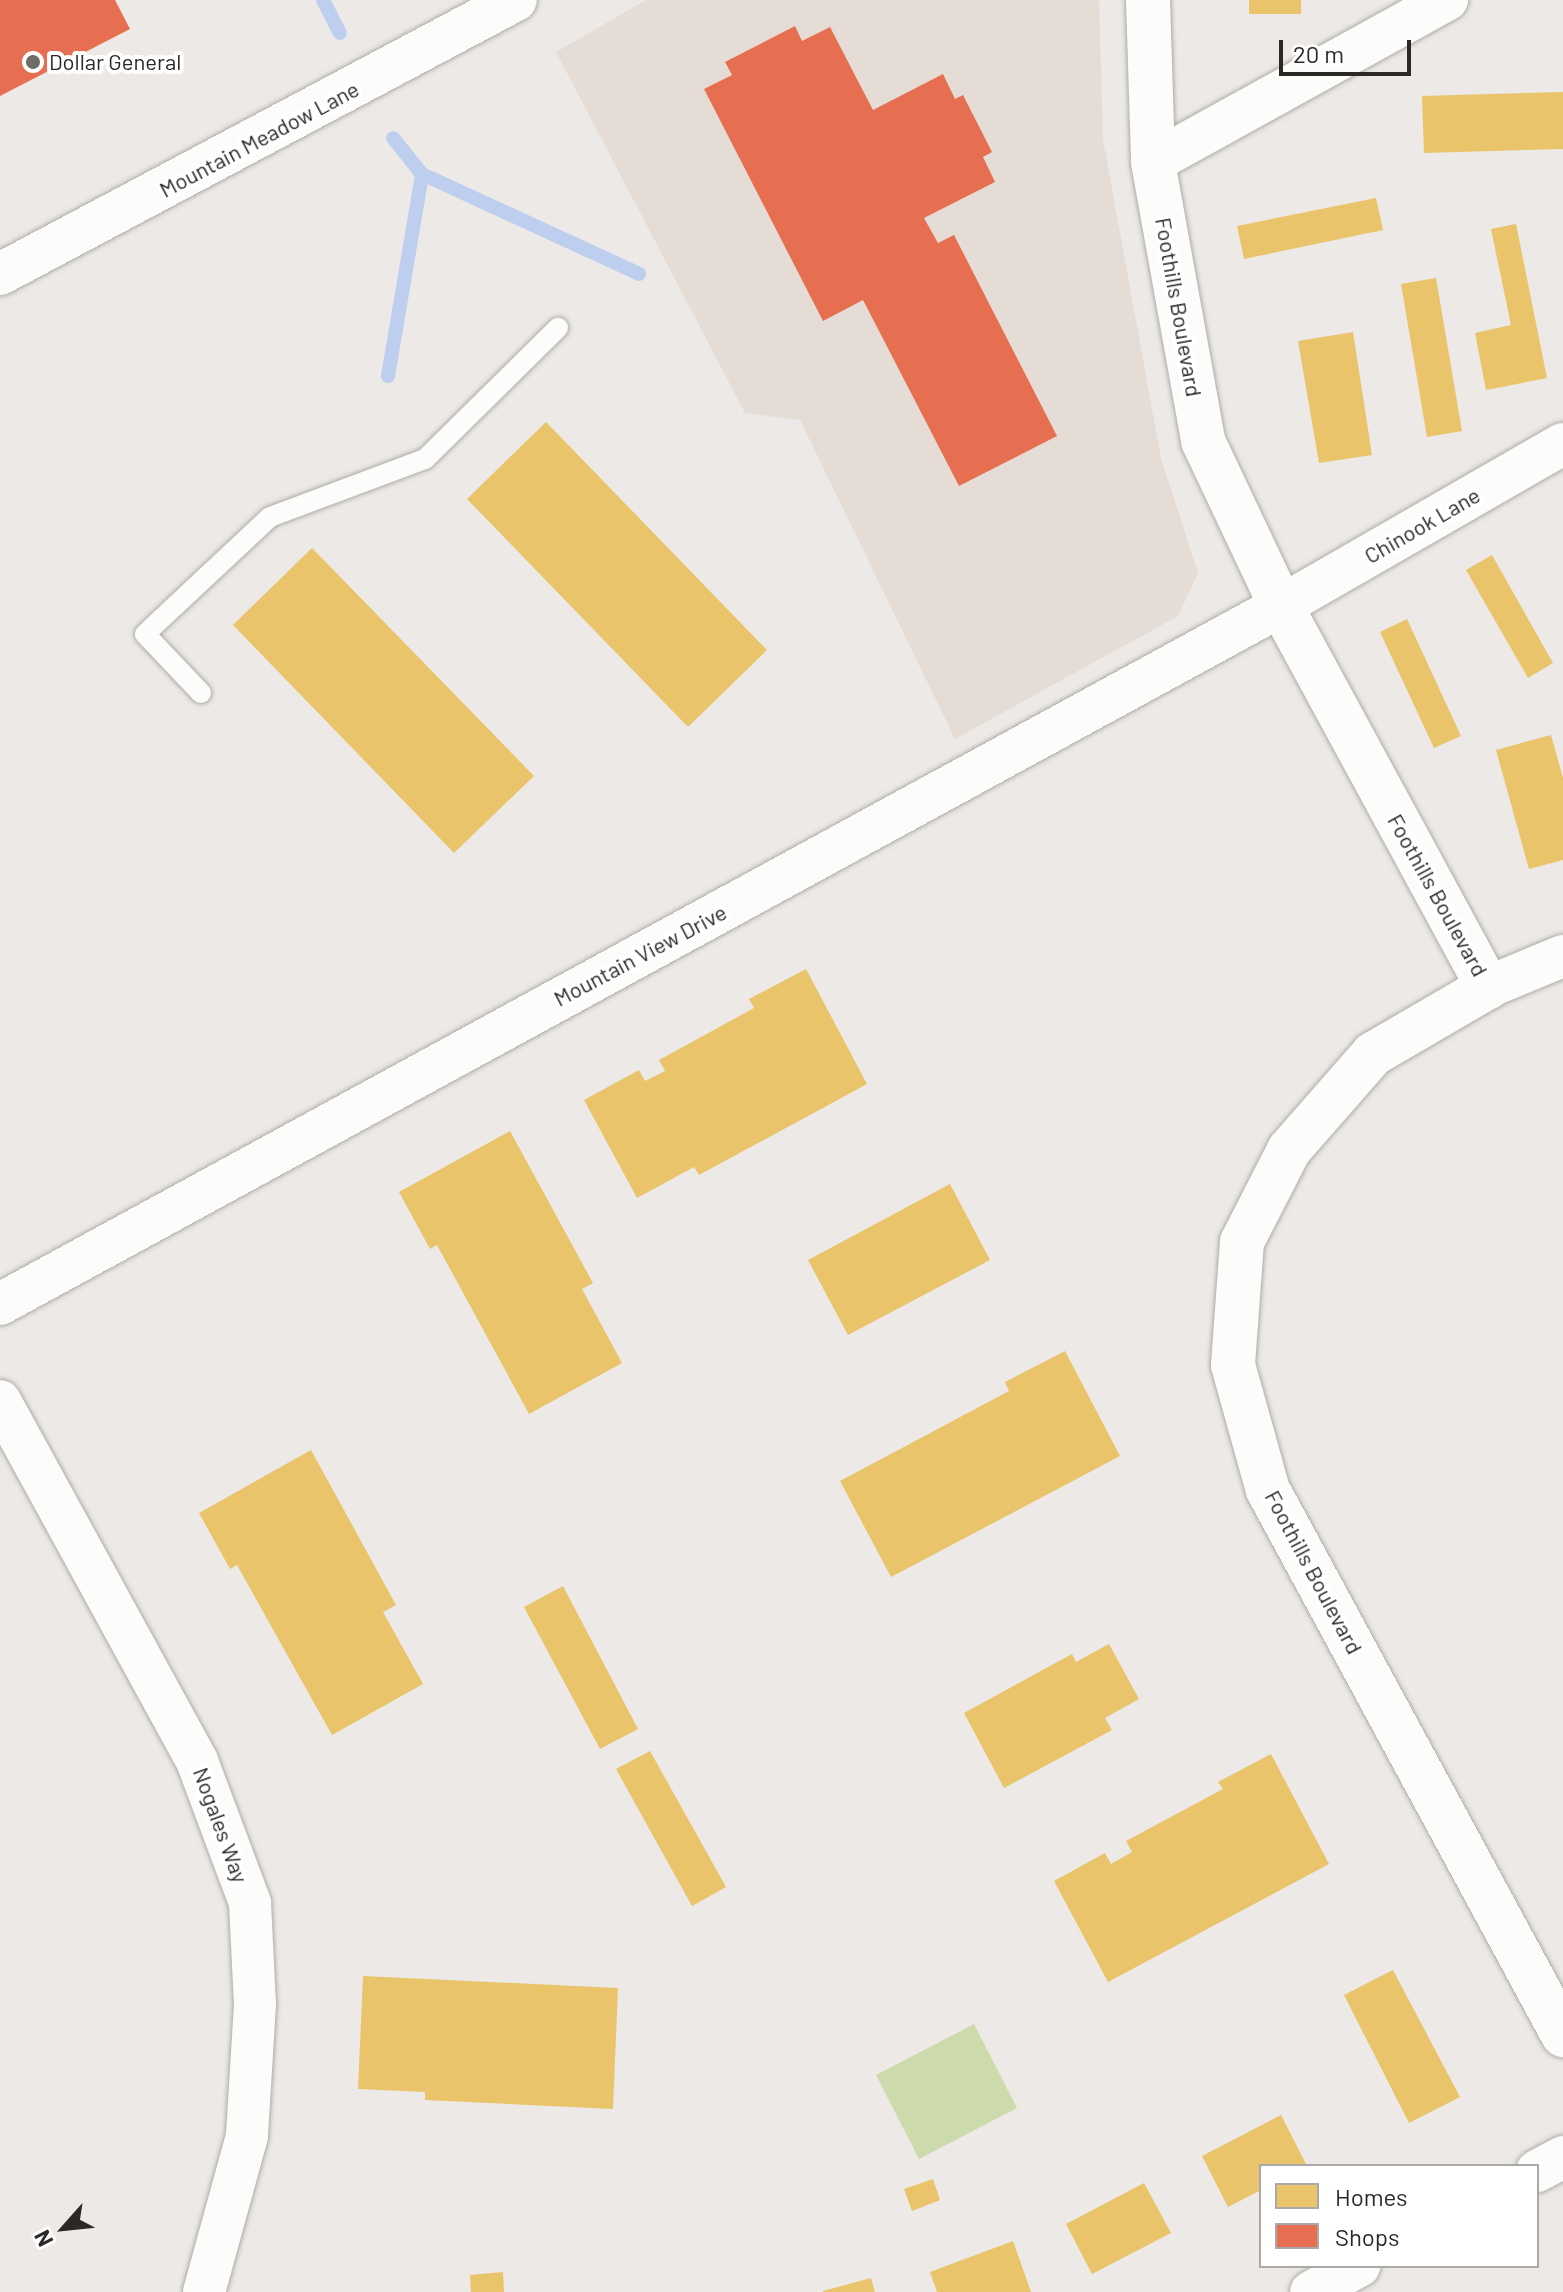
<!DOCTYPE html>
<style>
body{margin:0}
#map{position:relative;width:1563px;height:2292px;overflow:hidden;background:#ece9e6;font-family:Barlow,sans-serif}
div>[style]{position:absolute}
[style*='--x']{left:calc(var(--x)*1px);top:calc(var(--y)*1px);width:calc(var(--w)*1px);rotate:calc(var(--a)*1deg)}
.built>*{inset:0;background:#e5ddd5}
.green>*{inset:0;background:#cddbac}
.homes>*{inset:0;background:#e9c46a}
.shops>*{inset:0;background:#e76f51}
.stream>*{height:14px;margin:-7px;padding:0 7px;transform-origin:7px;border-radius:7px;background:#beceee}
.roads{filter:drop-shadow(0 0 2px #aeacaa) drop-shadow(0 0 2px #aeacaa)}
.lane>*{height:20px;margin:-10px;padding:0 10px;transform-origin:10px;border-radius:10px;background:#fcfcfb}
.street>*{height:42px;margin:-21px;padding:0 21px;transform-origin:21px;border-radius:21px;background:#fcfcfb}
.secondary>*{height:44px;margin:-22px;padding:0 22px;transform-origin:22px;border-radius:22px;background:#fcfcfb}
.dots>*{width:22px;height:22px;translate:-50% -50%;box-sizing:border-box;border:4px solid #fff;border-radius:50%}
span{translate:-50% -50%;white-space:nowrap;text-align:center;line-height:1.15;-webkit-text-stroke:8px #fff;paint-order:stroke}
.poi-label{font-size:22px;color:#2b2826}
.left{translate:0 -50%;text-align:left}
.street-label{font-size:22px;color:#2b2826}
.legend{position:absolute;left:1259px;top:2164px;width:280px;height:104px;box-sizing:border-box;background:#fff;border:2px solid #aaa9a8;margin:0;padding:10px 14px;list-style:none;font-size:24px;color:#2b2826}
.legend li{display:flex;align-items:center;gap:16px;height:40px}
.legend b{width:40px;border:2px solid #aaa9a8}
.north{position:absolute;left:24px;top:2188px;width:80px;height:80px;-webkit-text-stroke:6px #fff;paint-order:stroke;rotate:243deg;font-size:22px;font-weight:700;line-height:32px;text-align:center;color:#2b2826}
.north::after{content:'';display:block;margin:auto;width:28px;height:36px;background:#2b2826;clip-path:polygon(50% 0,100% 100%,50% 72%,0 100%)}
.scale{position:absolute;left:1279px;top:40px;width:132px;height:36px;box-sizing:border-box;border:4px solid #2b2826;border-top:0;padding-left:10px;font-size:24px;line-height:28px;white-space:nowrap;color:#2b2826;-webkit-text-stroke:6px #fff;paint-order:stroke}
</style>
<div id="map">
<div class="built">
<i style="clip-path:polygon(646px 0,1099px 0,1103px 139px,1161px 458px,1198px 573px,1178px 616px,955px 739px,800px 420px,745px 413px,556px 52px)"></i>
</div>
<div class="green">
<i style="clip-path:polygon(974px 2024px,1017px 2108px,919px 2159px,876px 2075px)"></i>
</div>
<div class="homes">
<i style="clip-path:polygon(1249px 0,1301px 0,1301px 14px,1249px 14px)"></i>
<i style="clip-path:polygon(1563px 92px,1563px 149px,1424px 153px,1422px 96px)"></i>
<i style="clip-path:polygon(1376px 198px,1383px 230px,1244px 259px,1237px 226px)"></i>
<i style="clip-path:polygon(1516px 224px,1547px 378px,1486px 390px,1475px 333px,1511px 325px,1491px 229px)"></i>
<i style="clip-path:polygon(1436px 278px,1462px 431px,1427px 437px,1401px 284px)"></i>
<i style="clip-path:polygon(1353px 332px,1372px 455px,1319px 463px,1298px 341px)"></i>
<i style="clip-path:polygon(546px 422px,767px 650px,688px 727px,467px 499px)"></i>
<i style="clip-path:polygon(312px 548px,534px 776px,454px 853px,233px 625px)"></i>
<i style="clip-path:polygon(1492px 555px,1553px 663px,1528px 678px,1466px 570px)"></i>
<i style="clip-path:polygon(1407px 619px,1461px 736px,1434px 748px,1380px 632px)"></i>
<i style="clip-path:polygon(1551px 735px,1563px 778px,1563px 860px,1529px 869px,1496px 750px)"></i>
<i style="clip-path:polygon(806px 969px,867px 1084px,699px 1175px,694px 1167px,637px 1198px,584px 1100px,639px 1070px,645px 1081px,665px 1071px,659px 1060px,754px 1008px,749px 999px)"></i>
<i style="clip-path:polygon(510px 1131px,593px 1283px,582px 1289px,622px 1363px,529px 1414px,437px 1245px,430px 1249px,399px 1192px)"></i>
<i style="clip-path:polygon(950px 1184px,990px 1260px,848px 1335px,808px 1260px)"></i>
<i style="clip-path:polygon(1065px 1351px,1120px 1456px,891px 1577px,840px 1481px,1009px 1391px,1005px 1382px)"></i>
<i style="clip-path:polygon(311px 1450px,396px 1605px,383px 1612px,423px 1684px,332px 1735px,237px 1565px,230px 1569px,199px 1513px)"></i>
<i style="clip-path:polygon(563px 1586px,638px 1729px,600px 1749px,524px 1607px)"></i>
<i style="clip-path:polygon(1109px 1644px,1139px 1699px,1105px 1718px,1112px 1730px,1004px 1788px,964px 1713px,1072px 1654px,1076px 1662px)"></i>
<i style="clip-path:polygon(650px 1751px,726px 1887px,692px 1906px,616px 1769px)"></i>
<i style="clip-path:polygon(1271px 1754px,1329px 1864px,1108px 1982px,1054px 1881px,1105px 1853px,1111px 1864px,1132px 1852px,1126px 1841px,1223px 1789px,1218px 1782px)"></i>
<i style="clip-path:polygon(1393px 1970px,1460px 2097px,1409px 2123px,1344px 1995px)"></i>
<i style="clip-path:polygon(363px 1976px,618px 1988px,613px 2109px,425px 2100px,425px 2092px,358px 2089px)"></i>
<i style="clip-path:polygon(1281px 2115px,1307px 2166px,1261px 2166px,1261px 2190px,1228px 2207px,1202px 2156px)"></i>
<i style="clip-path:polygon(933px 2179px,940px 2200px,912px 2211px,904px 2189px)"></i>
<i style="clip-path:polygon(1144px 2183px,1171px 2233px,1092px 2274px,1066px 2224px)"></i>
<i style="clip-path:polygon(1013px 2241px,1031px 2292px,937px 2292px,930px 2272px)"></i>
<i style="clip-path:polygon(503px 2272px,504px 2292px,471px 2292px,470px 2275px)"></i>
<i style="clip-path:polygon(871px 2278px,875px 2292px,823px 2292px,823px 2291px)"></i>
</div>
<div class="shops">
<i style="clip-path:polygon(0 0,115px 0,130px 29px,0 96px)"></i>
<i style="clip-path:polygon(795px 26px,802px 41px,830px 27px,873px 110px,943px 74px,955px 99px,963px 95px,992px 152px,983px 157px,995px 182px,924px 218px,938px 243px,954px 235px,1057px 436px,959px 486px,863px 300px,823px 321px,704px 89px,732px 75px,725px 62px)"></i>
</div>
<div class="stream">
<i style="--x:323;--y:0;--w:37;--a:63"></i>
<i style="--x:422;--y:174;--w:239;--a:24.7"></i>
<i style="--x:388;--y:376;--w:205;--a:-80.4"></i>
<i style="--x:422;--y:174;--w:46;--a:-128.9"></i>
</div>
<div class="roads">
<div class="lane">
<i style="--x:201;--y:693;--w:81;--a:-133.5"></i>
<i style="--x:145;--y:634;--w:171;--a:-43.1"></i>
<i style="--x:270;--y:517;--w:165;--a:-20.5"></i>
<i style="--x:425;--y:459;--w:187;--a:-44.6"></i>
</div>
<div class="street">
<i style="--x:1153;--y:162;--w:336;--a:-28.9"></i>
<i style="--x:0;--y:274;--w:584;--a:-27.97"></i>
<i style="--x:1488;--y:987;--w:81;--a:-22.5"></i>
<i style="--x:0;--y:1304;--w:1459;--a:-28.59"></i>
<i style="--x:1281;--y:606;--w:325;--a:-29.9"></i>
<i style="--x:0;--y:1401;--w:410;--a:61.3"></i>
<i style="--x:197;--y:1761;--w:152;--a:69.5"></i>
<i style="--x:250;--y:1903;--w:101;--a:87.2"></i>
<i style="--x:255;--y:2004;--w:132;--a:93.5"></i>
<i style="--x:247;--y:2136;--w:162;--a:105.4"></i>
<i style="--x:1537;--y:2171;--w:30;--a:-28"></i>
<i style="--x:1311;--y:2292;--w:55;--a:-28.4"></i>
</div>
<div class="secondary">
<i style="--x:1148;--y:0;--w:162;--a:88.2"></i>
<i style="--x:1153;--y:162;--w:283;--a:79.8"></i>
<i style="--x:1203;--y:441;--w:183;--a:64.7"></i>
<i style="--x:1281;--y:606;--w:434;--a:61.5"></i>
<i style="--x:1488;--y:987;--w:133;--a:149.8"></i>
<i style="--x:1373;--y:1054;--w:128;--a:131.2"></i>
<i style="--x:1289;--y:1150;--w:103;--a:117.1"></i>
<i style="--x:1242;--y:1242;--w:123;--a:94.2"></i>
<i style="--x:1233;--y:1365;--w:130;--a:74.4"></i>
<i style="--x:1268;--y:1490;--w:620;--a:61.57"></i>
</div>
</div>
<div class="dots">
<i style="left:33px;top:62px;background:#6f6c69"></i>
</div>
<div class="poi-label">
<span class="left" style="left:49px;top:62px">Dollar General</span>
</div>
<div class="street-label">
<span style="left:259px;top:139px;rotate:-28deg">Mountain Meadow Lane</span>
<span style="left:1179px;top:307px;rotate:80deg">Foothills Boulevard</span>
<span style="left:1422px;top:525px;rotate:-30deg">Chinook Lane</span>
<span style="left:1438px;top:895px;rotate:61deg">Foothills Boulevard</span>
<span style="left:640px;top:955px;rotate:-28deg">Mountain View Drive</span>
<span style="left:1314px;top:1572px;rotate:62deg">Foothills Boulevard</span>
<span style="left:221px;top:1825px;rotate:70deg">Nogales Way</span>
</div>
<ul class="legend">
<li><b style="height:22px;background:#e9c46a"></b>Homes</li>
<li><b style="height:22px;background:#e76f51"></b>Shops</li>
</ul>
<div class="north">N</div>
<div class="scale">20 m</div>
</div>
